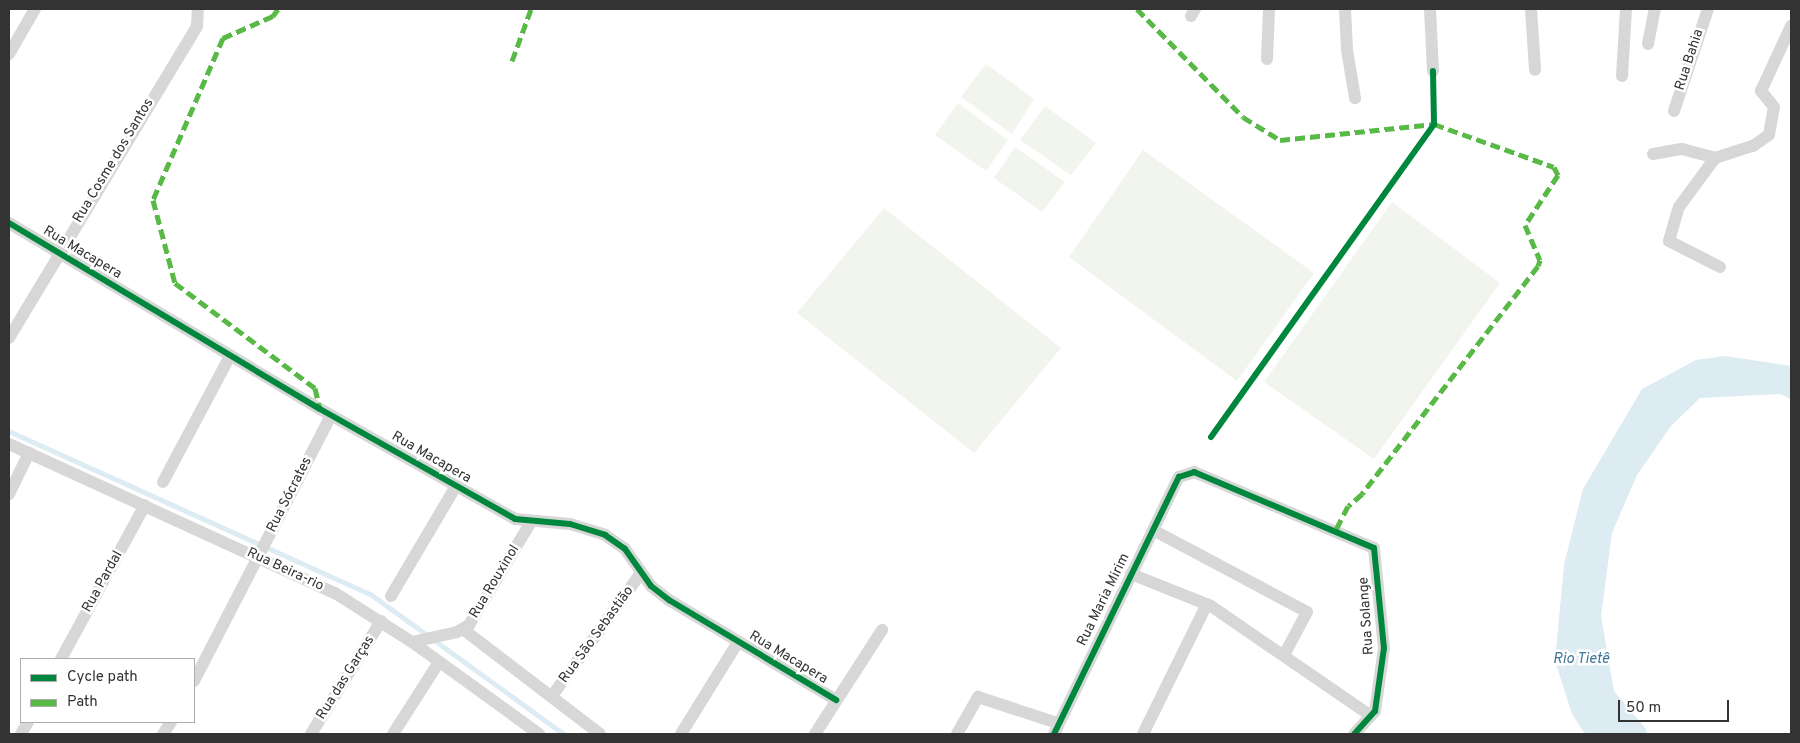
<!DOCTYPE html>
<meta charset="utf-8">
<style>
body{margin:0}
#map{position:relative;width:1800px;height:743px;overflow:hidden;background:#fff;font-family:Overpass,sans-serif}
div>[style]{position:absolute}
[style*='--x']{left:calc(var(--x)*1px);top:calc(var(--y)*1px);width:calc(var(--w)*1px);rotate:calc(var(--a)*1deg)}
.green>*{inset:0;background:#f1f5ed}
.water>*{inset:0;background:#ddebf3}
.stream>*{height:4.5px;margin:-2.25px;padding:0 2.25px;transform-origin:2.25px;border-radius:2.25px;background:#ddebf3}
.minor>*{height:12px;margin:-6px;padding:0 6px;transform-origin:6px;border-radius:6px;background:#d7d7d7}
.quiet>*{height:5px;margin-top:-2.5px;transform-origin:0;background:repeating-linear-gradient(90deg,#58b947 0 10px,transparent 0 15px)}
.cycleway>*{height:6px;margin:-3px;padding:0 3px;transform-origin:3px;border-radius:3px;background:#00873e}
span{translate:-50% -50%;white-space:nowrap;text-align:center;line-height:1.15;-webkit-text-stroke:5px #fff;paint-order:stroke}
.street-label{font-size:14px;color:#333}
.water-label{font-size:15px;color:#3f7597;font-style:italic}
.frame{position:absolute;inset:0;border:10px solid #333;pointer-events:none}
.legend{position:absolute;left:20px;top:658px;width:175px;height:65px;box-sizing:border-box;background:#fff;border:1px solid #adadad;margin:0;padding:6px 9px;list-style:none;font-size:15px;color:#333}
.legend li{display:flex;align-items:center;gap:10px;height:25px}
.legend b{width:25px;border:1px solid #adadad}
.scale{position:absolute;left:1618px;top:700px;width:111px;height:22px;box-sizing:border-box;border:2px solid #333;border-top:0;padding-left:6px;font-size:15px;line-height:18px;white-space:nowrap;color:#333;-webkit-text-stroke:4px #fff;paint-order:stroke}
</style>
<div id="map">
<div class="green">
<i style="clip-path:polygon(986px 64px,1034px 99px,1012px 134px,961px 97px)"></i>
<i style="clip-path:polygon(958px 103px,1008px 140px,986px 171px,935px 135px)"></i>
<i style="clip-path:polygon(1045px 106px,1096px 143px,1071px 175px,1020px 140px)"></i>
<i style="clip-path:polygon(1015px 147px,1065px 182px,1042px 212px,994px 178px)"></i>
<i style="clip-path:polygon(1143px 150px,1314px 273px,1237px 381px,1069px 257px)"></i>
<i style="clip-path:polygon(1392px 202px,1500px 283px,1374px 459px,1264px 382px)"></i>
<i style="clip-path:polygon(884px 208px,1061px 348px,974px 453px,797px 313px)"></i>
</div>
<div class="water">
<i style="clip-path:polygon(1725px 356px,1791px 366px,1791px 399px,1780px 394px,1700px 398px,1671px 426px,1637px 475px,1612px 533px,1601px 616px,1614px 691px,1646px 729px,1647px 734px,1585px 734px,1572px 714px,1555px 661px,1564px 565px,1583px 489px,1642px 389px,1696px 360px)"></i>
</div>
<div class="stream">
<i style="--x:9;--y:431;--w:398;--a:24.3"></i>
<i style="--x:372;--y:595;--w:237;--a:35.9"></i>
</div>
<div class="minor">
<i style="--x:1345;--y:9;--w:41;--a:87.2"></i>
<i style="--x:1347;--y:50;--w:49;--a:80.5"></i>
<i style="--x:1430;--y:9;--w:62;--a:87.2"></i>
<i style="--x:1531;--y:9;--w:61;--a:86.2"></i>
<i style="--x:1191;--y:16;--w:8;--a:-60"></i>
<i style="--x:1648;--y:44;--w:36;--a:-79"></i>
<i style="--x:9;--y:54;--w:52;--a:-60"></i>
<i style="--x:1267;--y:59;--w:50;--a:-87.7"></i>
<i style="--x:1622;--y:76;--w:67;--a:-86.6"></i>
<i style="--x:1674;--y:111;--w:108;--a:-71.6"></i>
<i style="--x:1653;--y:154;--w:29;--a:-10"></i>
<i style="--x:1682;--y:149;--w:34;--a:15"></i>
<i style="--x:9;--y:223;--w:362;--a:30.9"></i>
<i style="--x:320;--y:409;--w:224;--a:29.4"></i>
<i style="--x:515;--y:519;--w:55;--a:5.2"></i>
<i style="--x:570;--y:524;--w:37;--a:17"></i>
<i style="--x:605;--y:535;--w:24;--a:35"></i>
<i style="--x:625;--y:549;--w:45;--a:54.9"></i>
<i style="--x:651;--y:586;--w:23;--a:38"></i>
<i style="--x:669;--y:600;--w:195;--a:30.9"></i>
<i style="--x:1720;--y:267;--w:57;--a:-153"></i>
<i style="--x:1669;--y:241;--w:35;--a:-74"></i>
<i style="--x:1679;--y:207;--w:61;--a:-53.7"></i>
<i style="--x:1715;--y:158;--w:40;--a:-18"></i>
<i style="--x:1753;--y:146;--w:19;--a:-35"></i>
<i style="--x:1769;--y:135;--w:28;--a:-80"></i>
<i style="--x:1774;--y:107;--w:21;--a:-129"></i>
<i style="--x:1761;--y:91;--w:72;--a:-65.2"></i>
<i style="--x:9;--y:338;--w:364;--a:-58.9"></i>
<i style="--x:197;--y:26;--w:17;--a:-87"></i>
<i style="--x:9;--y:444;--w:358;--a:24.6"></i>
<i style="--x:335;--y:593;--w:91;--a:32.5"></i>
<i style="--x:412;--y:642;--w:157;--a:35.9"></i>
<i style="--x:163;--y:482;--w:143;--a:-62"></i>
<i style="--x:9;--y:494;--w:46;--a:-64"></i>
<i style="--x:1153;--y:530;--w:174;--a:28"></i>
<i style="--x:1307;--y:612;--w:49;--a:118.1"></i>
<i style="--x:1131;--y:574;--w:86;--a:21.8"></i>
<i style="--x:1211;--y:606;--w:194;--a:34.5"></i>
<i style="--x:391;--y:596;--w:128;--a:-59.4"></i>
<i style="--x:464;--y:630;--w:171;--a:37.4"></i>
<i style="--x:412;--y:642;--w:46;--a:-12.5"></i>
<i style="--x:457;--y:632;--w:14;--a:-30"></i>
<i style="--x:469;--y:625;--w:120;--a:-59"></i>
<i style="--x:61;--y:659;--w:175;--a:-61.4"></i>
<i style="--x:194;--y:681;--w:299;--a:-62.7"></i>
<i style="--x:552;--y:696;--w:152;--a:-54.1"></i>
<i style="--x:21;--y:734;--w:14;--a:-60"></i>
<i style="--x:163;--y:734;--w:14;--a:-56"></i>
<i style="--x:311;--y:734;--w:133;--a:-58.2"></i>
<i style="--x:393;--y:734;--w:85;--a:-57.4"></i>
<i style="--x:681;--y:734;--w:108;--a:-58.2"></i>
<i style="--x:815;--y:734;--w:124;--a:-57.2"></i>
<i style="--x:957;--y:734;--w:43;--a:-60.4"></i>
<i style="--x:978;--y:697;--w:83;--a:18.2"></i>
<i style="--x:1054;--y:734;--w:286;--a:-64.1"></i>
<i style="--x:1179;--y:477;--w:16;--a:-18"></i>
<i style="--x:1194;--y:472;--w:195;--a:22.9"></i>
<i style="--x:1374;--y:548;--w:100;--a:84.3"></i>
<i style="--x:1384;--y:648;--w:64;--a:98.1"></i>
<i style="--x:1375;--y:711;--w:31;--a:132"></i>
<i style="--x:1143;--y:734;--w:145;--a:-63.8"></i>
</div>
<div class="quiet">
<i style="--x:278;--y:9;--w:9;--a:126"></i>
<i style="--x:273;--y:16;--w:55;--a:156.3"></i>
<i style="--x:223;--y:38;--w:176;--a:113.4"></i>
<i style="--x:153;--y:200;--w:86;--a:75.2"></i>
<i style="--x:175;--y:283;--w:175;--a:36.9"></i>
<i style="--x:315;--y:388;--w:22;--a:77"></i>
<i style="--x:1137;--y:9;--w:151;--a:45.5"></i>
<i style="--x:1243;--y:117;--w:44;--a:31.9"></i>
<i style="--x:1280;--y:140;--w:155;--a:-5.9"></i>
<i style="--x:1434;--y:124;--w:127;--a:19.7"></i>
<i style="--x:1554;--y:167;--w:9;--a:63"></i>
<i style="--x:1558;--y:175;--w:60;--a:123.4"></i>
<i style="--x:1525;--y:225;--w:38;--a:67"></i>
<i style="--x:1540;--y:260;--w:6;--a:108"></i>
<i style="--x:1538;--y:266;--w:288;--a:127.7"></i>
<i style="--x:1362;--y:494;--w:18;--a:139"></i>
<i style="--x:1348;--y:506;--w:28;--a:117"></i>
<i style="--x:512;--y:61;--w:55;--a:-69.9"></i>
</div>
<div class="cycleway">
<i style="--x:9;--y:223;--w:362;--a:30.9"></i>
<i style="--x:320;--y:409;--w:224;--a:29.4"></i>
<i style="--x:515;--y:519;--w:55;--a:5.2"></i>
<i style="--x:570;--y:524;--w:37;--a:17"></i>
<i style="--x:605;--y:535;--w:24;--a:35"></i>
<i style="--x:625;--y:549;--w:45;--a:54.9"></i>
<i style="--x:651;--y:586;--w:23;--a:38"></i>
<i style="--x:669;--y:600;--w:195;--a:30.9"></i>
<i style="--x:1211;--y:437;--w:384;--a:-54.5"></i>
<i style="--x:1434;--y:124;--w:53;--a:-91.1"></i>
<i style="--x:1054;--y:734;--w:286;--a:-64.1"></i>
<i style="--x:1179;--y:477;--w:16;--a:-18"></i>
<i style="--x:1194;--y:472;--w:195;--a:22.9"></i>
<i style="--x:1374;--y:548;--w:100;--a:84.3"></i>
<i style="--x:1384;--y:648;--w:64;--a:98.1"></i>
<i style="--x:1375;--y:711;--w:31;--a:132"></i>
</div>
<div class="street-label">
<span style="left:1690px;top:60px;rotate:-72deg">Rua Bahia</span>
<span style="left:114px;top:161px;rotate:-59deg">Rua Cosme dos Santos</span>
<span style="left:82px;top:253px;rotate:31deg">Rua Macapera</span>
<span style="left:431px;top:458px;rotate:30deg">Rua Macapera</span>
<span style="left:290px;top:495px;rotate:-63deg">Rua Sócrates</span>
<span style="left:285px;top:570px;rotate:25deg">Rua Beira-rio</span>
<span style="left:103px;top:582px;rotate:-61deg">Rua Pardal</span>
<span style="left:495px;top:582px;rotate:-59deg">Rua Rouxinol</span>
<span style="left:1104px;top:600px;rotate:-64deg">Rua Maria Mirim</span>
<span style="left:1367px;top:616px;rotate:-94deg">Rua Solange</span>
<span style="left:597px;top:635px;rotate:-54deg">Rua São Sebastião</span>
<span style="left:788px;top:658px;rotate:31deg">Rua Macapera</span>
<span style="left:346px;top:678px;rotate:-58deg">Rua das Garças</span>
</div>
<div class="water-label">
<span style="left:1581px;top:660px">Rio Tietê</span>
</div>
<div class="frame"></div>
<ul class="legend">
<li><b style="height:6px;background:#00873e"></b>Cycle path</li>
<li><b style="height:6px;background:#58b947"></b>Path</li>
</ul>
<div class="scale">50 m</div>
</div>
